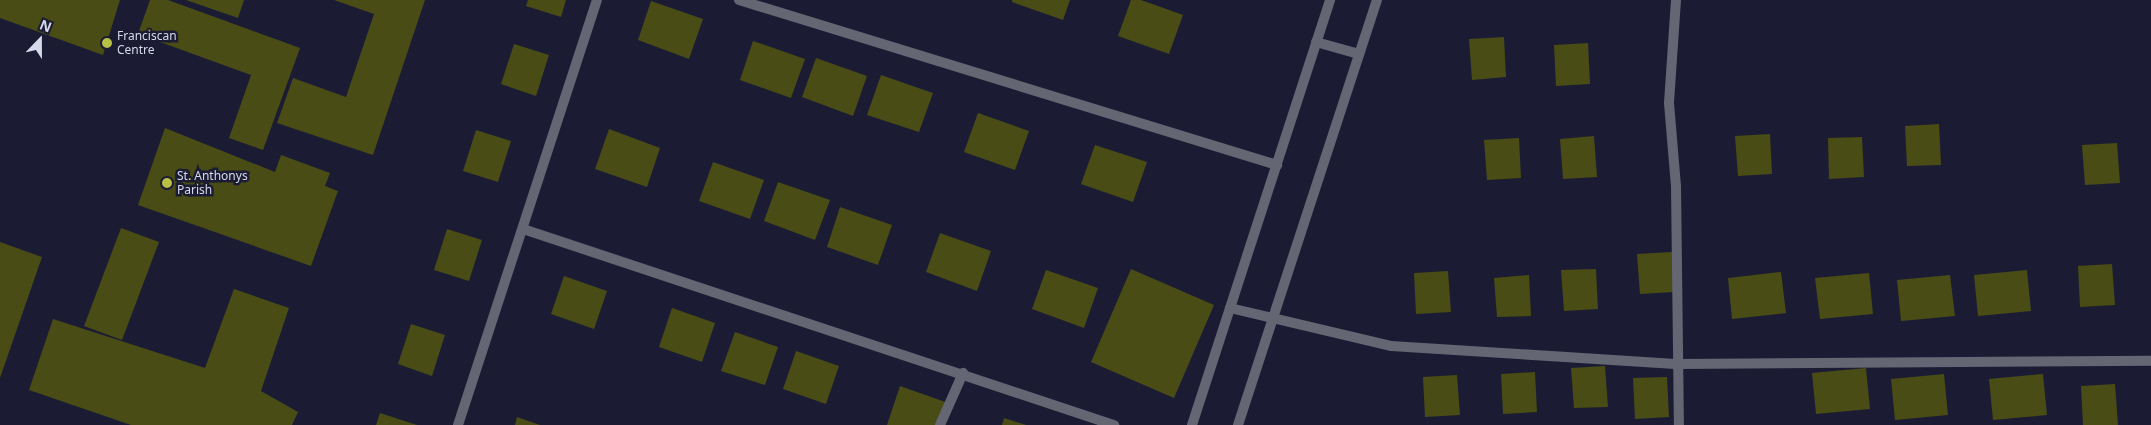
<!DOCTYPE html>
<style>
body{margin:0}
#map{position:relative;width:2151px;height:425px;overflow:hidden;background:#1b1c34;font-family:"Noto Sans",sans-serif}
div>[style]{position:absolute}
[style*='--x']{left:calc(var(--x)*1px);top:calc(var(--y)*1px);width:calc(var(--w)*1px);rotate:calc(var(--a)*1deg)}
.building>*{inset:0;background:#494c14}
.minor>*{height:10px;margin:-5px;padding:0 5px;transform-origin:5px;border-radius:5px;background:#646673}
.dots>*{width:14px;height:14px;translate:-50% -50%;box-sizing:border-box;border:2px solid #1b1c34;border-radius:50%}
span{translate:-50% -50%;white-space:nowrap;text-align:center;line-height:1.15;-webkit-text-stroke:5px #1b1c34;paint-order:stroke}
.poi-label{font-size:12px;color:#d6d9e9}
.left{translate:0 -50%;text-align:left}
.north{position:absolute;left:15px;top:15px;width:50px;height:50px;-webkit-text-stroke:4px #1b1c34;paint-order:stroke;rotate:22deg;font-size:14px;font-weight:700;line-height:20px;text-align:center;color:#d6d9e9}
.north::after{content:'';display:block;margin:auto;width:18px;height:22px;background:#d6d9e9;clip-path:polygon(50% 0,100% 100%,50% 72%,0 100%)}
</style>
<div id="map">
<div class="building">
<i style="clip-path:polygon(0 0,120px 0,103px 55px,0 18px)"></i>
<i style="clip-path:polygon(150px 0,168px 0,300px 48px,263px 150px,229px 138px,251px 75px,138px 34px)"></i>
<i style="clip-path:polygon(186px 0,244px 0,238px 18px)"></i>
<i style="clip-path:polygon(334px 0,425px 0,373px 155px,277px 123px,293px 78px,346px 97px,374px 14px)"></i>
<i style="clip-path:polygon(528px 0,566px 0,561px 17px,526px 6px)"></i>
<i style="clip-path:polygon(1012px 0,1070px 0,1063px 20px,1012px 2px)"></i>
<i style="clip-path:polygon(1131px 0,1141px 0,1183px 15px,1169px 54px,1118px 36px)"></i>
<i style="clip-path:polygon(651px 1px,703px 19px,689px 59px,638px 40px)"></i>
<i style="clip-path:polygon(1504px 37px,1506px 77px,1472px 80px,1469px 39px)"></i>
<i style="clip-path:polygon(753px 41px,805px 59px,791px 98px,740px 80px)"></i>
<i style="clip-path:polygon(1588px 43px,1590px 84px,1556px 86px,1554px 45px)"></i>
<i style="clip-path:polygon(514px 44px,549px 55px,536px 96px,501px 84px)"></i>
<i style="clip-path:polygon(816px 58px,867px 76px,853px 116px,802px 97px)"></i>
<i style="clip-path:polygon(881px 75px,933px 93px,919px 132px,867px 115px)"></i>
<i style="clip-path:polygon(978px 113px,1029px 131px,1015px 170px,964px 152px)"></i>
<i style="clip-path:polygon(1939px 124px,1941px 165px,1907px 166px,1905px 126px)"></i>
<i style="clip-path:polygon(165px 128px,275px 172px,281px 155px,330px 173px,325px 186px,338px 191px,311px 266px,138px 205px)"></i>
<i style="clip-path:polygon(609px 129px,660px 148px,647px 187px,595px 169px)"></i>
<i style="clip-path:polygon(476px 130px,511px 141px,498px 182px,463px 171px)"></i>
<i style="clip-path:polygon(1770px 134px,1772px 174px,1738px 176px,1735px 136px)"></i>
<i style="clip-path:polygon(1594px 136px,1597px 177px,1563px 179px,1560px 139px)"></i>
<i style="clip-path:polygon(1862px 137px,1864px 177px,1829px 179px,1828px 138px)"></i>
<i style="clip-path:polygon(1519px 138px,1521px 178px,1487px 180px,1484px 140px)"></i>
<i style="clip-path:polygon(2117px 143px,2120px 183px,2085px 185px,2082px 145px)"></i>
<i style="clip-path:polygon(1095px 145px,1147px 162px,1133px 202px,1081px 184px)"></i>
<i style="clip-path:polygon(713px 162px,764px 180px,750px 219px,699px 201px)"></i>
<i style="clip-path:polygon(778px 182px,830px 200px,815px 240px,764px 221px)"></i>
<i style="clip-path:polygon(840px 207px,892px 225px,878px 265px,827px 247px)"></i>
<i style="clip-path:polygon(121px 228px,159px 242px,122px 340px,84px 326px)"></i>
<i style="clip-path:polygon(447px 229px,482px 240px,469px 281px,434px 270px)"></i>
<i style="clip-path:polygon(940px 233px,991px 251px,977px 291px,926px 272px)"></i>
<i style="clip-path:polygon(0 242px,42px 257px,0 378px)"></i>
<i style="clip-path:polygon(1672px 252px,1674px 292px,1640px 294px,1637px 254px)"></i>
<i style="clip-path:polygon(2112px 264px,2115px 305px,2080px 307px,2078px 266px)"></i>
<i style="clip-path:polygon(1131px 269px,1214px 305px,1174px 398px,1091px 362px)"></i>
<i style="clip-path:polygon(1596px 269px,1598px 309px,1564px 311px,1561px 270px)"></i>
<i style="clip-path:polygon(1046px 270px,1098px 288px,1084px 328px,1032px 309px)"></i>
<i style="clip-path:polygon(2027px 270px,2031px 311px,1978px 316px,1974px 275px)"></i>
<i style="clip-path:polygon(1448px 271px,1451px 312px,1416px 314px,1414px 273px)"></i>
<i style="clip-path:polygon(1781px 272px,1786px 313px,1732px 319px,1728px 278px)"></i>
<i style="clip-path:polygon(1869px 273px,1873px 314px,1820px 319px,1815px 278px)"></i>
<i style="clip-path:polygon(1529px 275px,1531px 316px,1497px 317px,1494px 278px)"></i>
<i style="clip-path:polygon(1950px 275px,1955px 316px,1901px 321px,1897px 280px)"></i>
<i style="clip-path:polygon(564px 276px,607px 291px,594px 329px,551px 314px)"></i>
<i style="clip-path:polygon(234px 289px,289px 308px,261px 391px,298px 412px,292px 425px,131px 425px,29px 390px,53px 319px,205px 368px)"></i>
<i style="clip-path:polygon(672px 308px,715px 323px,702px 362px,659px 347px)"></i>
<i style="clip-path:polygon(411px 324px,445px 335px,432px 376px,398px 364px)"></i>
<i style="clip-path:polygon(735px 332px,778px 347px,765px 385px,721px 371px)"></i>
<i style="clip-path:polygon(796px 351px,839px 366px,826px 404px,783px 389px)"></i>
<i style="clip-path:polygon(1605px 366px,1608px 407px,1574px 408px,1571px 368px)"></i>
<i style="clip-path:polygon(1866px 368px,1870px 409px,1816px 414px,1812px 373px)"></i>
<i style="clip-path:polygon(1535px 372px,1537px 412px,1503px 414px,1501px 374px)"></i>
<i style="clip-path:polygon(1944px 374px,1948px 415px,1895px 420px,1891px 379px)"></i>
<i style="clip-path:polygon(2043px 374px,2047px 415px,1993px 420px,1989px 379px)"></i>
<i style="clip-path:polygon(1457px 375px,1460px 415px,1425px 417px,1423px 377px)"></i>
<i style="clip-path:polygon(1667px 377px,1669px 417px,1635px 419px,1633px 378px)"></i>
<i style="clip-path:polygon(2115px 384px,2118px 425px,2083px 425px,2081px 386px)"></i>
<i style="clip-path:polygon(900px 386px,951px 404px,944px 425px,887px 425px)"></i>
<i style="clip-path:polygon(380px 413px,417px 425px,376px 425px)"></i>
<i style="clip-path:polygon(517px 417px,540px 425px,515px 425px)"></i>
<i style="clip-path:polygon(1004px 418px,1026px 425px,1002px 425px)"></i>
</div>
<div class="minor">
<i style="--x:739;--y:0;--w:563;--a:17.05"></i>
<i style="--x:1676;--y:0;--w:103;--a:93.9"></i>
<i style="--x:1669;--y:103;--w:83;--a:85.2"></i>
<i style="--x:1676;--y:186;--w:239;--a:89.3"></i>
<i style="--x:1316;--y:42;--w:45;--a:15.6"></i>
<i style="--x:523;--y:229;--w:623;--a:18.35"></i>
<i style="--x:1230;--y:308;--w:165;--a:13.3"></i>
<i style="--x:1391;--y:346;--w:289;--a:3.6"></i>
<i style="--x:1679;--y:364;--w:472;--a:-0.4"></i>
<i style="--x:458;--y:425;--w:447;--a:-71.9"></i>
<i style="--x:940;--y:425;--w:57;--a:-66.1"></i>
<i style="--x:1192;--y:425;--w:447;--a:-72"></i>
<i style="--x:1238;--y:425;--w:447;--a:-71.9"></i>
</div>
<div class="dots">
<i style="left:107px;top:43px;background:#b9c046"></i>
<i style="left:167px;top:183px;background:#b9c046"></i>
</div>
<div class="poi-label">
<span class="left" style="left:117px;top:43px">Franciscan<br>Centre</span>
<span class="left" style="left:177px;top:183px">St. Anthonys<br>Parish</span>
</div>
<div class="north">N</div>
</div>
